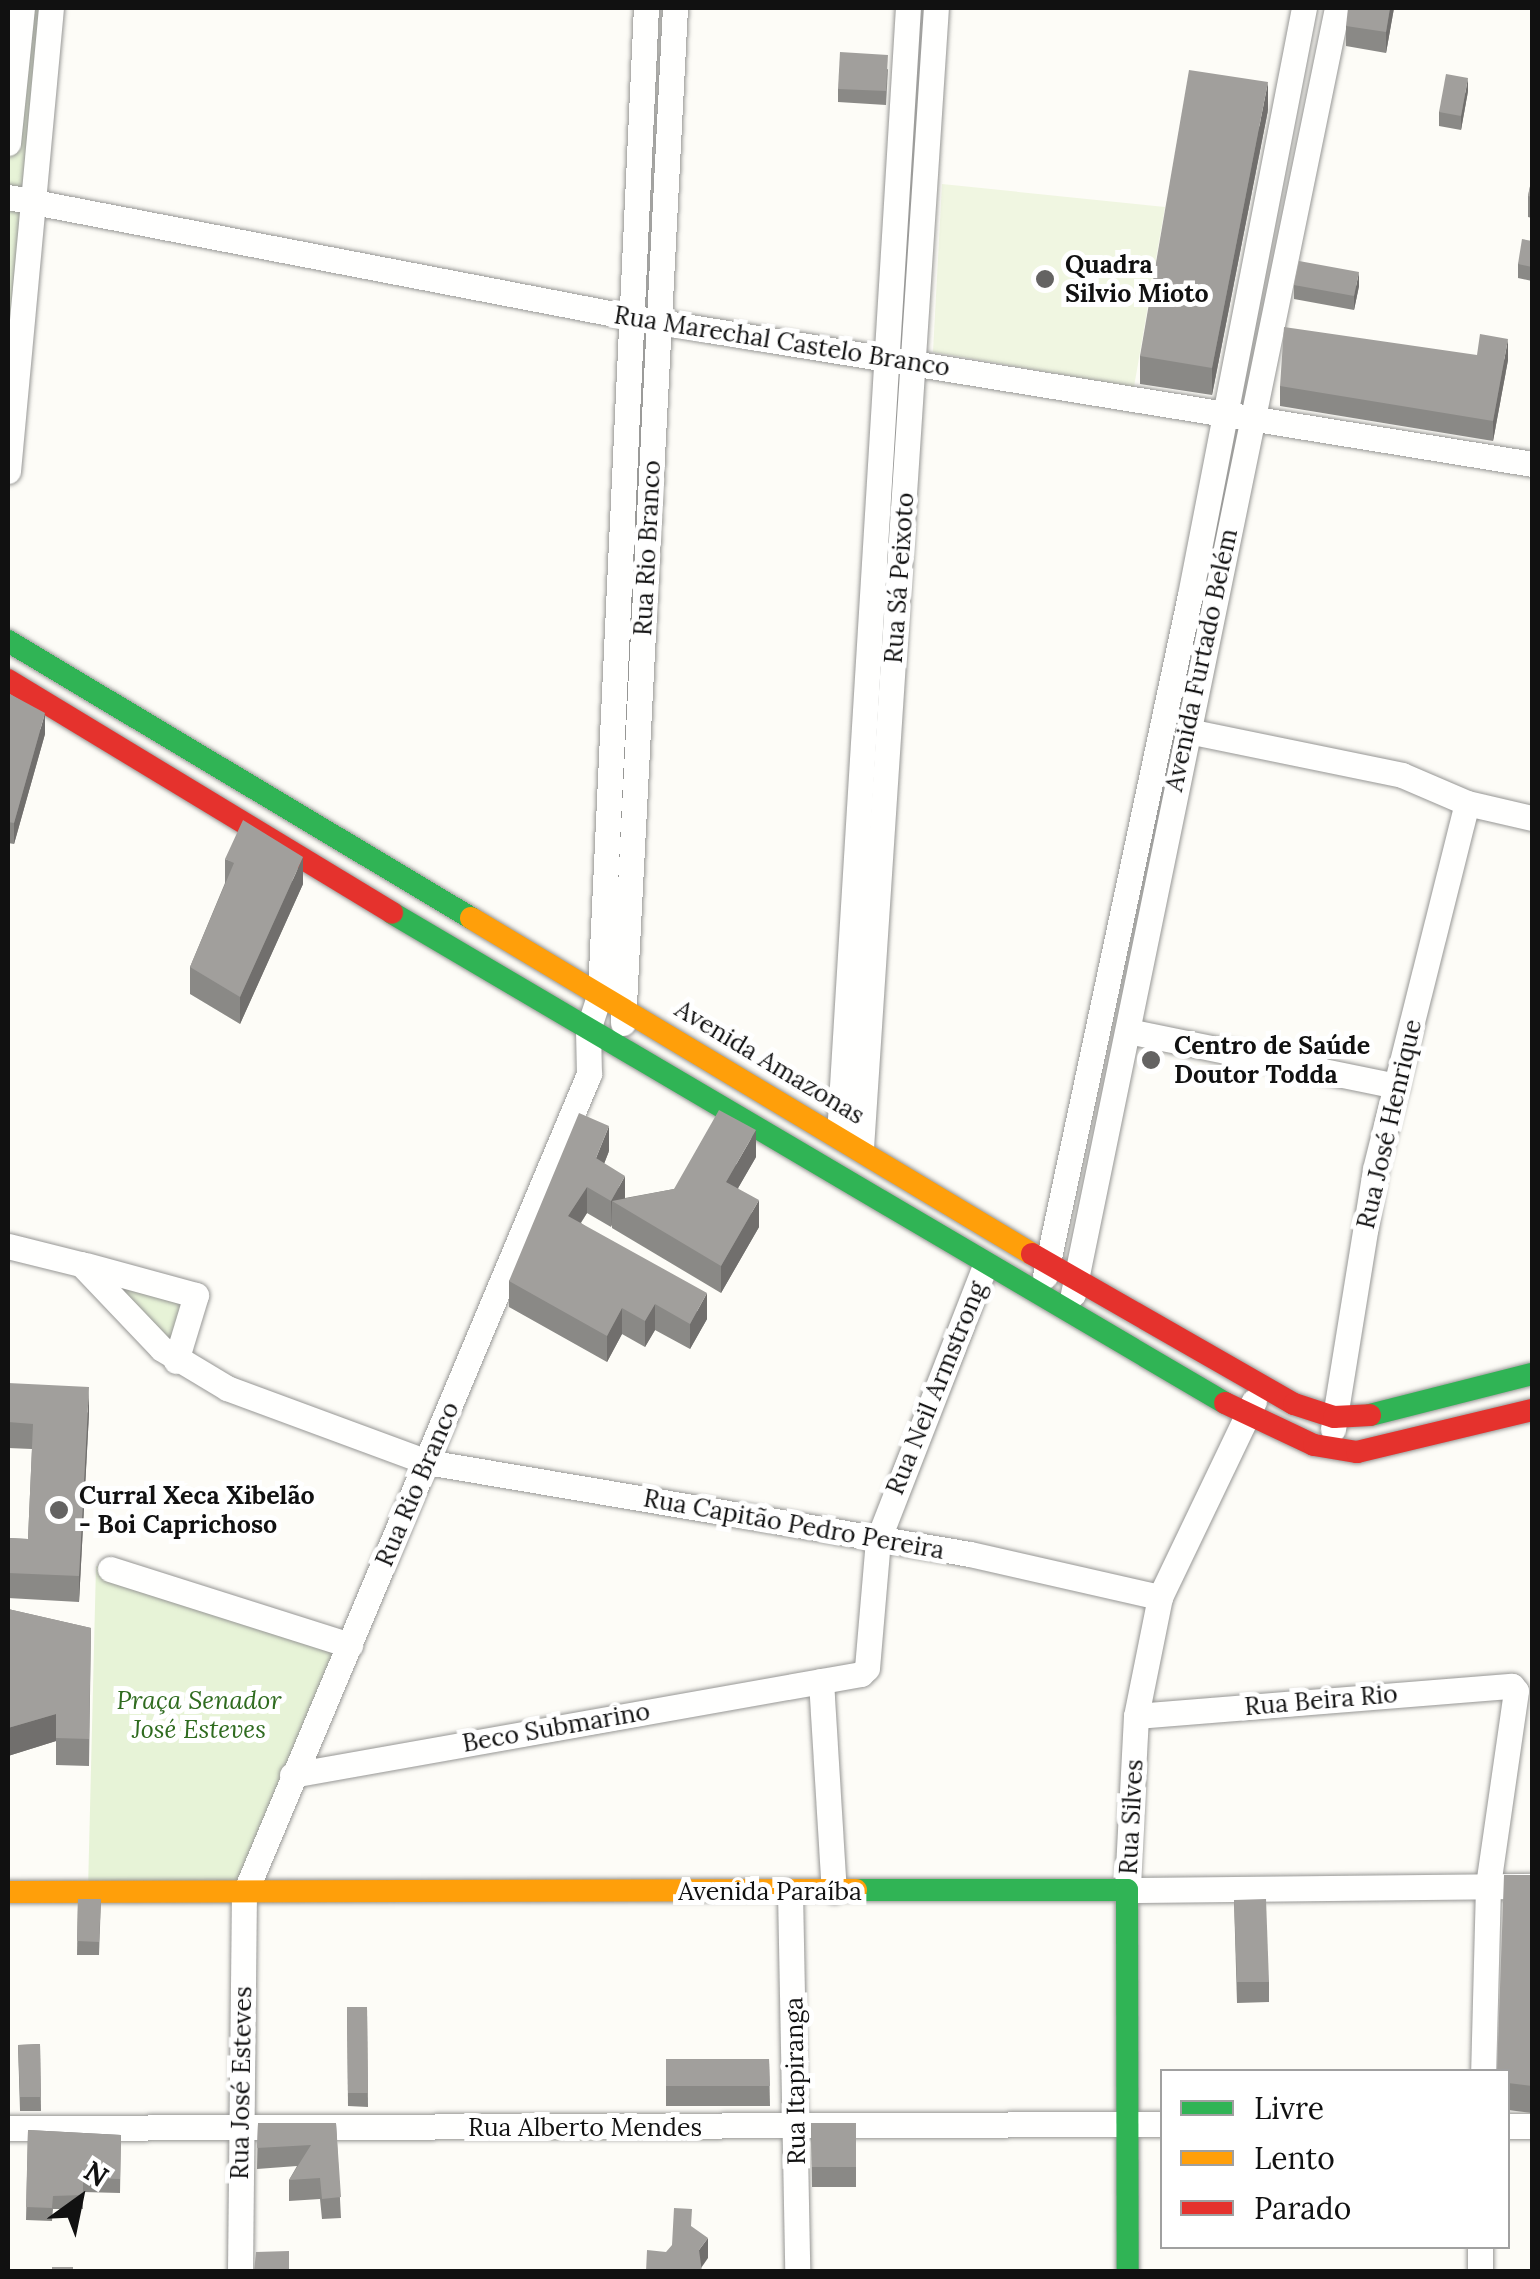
<!DOCTYPE html>
<meta charset="utf-8">
<style>
body{margin:0}
#map{position:relative;width:1540px;height:2279px;overflow:hidden;background:#fdfcf7;font-family:Lora,serif}
div>[style]{position:absolute}
[style*='--x']{left:calc(var(--x)*1px);top:calc(var(--y)*1px);width:calc(var(--w)*1px);rotate:calc(var(--a)*1deg)}
.green>*{inset:0;background:#e7f3d7}
.pitch>*{inset:0;background:#f0f6e1}
.roads{filter:drop-shadow(0 0 2px #979795) drop-shadow(0 0 2px #979795)}
.street>*{height:25px;margin:-12.5px;padding:0 12.5px;transform-origin:12.5px;border-radius:12.5px;background:#fffffe}
.fast>*{height:22px;margin:-11px;padding:0 11px;transform-origin:11px;border-radius:11px;background:#30b455}
.slow>*{height:22px;margin:-11px;padding:0 11px;transform-origin:11px;border-radius:11px;background:#ff9f0a}
.jam>*{height:22px;margin:-11px;padding:0 11px;transform-origin:11px;border-radius:11px;background:#e5322d}
.wall>*{inset:0;background:#8a8986}
.shaded-wall>*{inset:0;background:#716f6d}
.building>*{inset:0;background:#a19f9c}
.dots>*{width:28px;height:28px;translate:-50% -50%;box-sizing:border-box;border:5px solid #fff;border-radius:50%}
span{translate:-50% -50%;white-space:nowrap;text-align:center;line-height:1.15;-webkit-text-stroke:10px #fff;paint-order:stroke}
.poi-label{font-size:25px;color:#111;font-weight:700}
.left{translate:0 -50%;text-align:left}
.street-label{font-size:25px;color:#111}
.park-label{font-size:25px;color:#2f6b1f;font-style:italic}
.frame{position:absolute;inset:0;border:10px solid #111;pointer-events:none}
.legend{position:absolute;left:1160px;top:2069px;width:350px;height:180px;box-sizing:border-box;background:#fff;border:2px solid #a0a0a0;margin:0;padding:12px 18px;list-style:none;font-size:30px;color:#111}
.legend li{display:flex;align-items:center;gap:20px;height:50px}
.legend b{width:50px;border:2px solid #a0a0a0}
.north{position:absolute;left:30px;top:2149px;width:100px;height:100px;-webkit-text-stroke:8px #fff;paint-order:stroke;rotate:33deg;font-size:28px;font-weight:700;line-height:40px;text-align:center;color:#111}
.north::after{content:'';display:block;margin:auto;width:35px;height:45px;background:#111;clip-path:polygon(50% 0,100% 100%,50% 72%,0 100%)}
</style>
<div id="map">
<div class="green">
<i style="clip-path:polygon(24px 8px,51px 8px,8px 446px,8px 163px)"></i>
<i style="clip-path:polygon(99px 1266px,185px 1286px,175px 1355px)"></i>
<i style="clip-path:polygon(96px 1566px,343px 1642px,244px 1891px,88px 1890px)"></i>
</div>
<div class="pitch">
<i style="clip-path:polygon(942px 184px,1165px 207px,1134px 387px,933px 352px)"></i>
</div>
<div class="roads">
<div class="street">
<i style="--x:8;--y:143;--w:136;--a:-84.1"></i>
<i style="--x:8;--y:197;--w:639;--a:10.92"></i>
<i style="--x:635;--y:318;--w:909;--a:9.24"></i>
<i style="--x:8;--y:471;--w:465;--a:-84.7"></i>
<i style="--x:1188;--y:731;--w:218;--a:11.6"></i>
<i style="--x:1402;--y:775;--w:71;--a:23.3"></i>
<i style="--x:1467;--y:803;--w:67;--a:13"></i>
<i style="--x:623;--y:1023;--w:1016;--a:-87.07"></i>
<i style="--x:1128;--y:1031;--w:274;--a:11.6"></i>
<i style="--x:839;--y:1135;--w:1129;--a:-86.5"></i>
<i style="--x:861;--y:1148;--w:1142;--a:-86.24"></i>
<i style="--x:8;--y:1246;--w:75;--a:13.9"></i>
<i style="--x:81;--y:1264;--w:117;--a:46.4"></i>
<i style="--x:162;--y:1349;--w:76;--a:31"></i>
<i style="--x:227;--y:1388;--w:213;--a:20.3"></i>
<i style="--x:427;--y:1462;--w:551;--a:9.62"></i>
<i style="--x:970;--y:1554;--w:195;--a:12.8"></i>
<i style="--x:86;--y:1265;--w:114;--a:15.3"></i>
<i style="--x:196;--y:1295;--w:69;--a:106.9"></i>
<i style="--x:1045;--y:1276;--w:696;--a:-77.98"></i>
<i style="--x:1190;--y:595;--w:598;--a:-79.01"></i>
<i style="--x:1073;--y:1294;--w:1313;--a:-78.4"></i>
<i style="--x:1254;--y:1401;--w:217;--a:115.6"></i>
<i style="--x:1160;--y:1597;--w:121;--a:101.4"></i>
<i style="--x:1136;--y:1716;--w:174;--a:93"></i>
<i style="--x:1127;--y:1890;--w:405;--a:-0.6"></i>
<i style="--x:1333;--y:1429;--w:263;--a:-80.8"></i>
<i style="--x:1375;--y:1169;--w:377;--a:-75.9"></i>
<i style="--x:110;--y:1569;--w:252;--a:17.6"></i>
<i style="--x:821;--y:1681;--w:210;--a:86.5"></i>
<i style="--x:1136;--y:1716;--w:377;--a:-4.6"></i>
<i style="--x:1512;--y:1686;--w:6;--a:51"></i>
<i style="--x:1516;--y:1691;--w:197;--a:98.2"></i>
<i style="--x:1488;--y:1886;--w:186;--a:91.5"></i>
<i style="--x:292;--y:1775;--w:578;--a:-10.07"></i>
<i style="--x:861;--y:1674;--w:8;--a:-45"></i>
<i style="--x:867;--y:1668;--w:128;--a:-85.1"></i>
<i style="--x:878;--y:1540;--w:294;--a:-68.7"></i>
<i style="--x:790;--y:1891;--w:381;--a:88.9"></i>
<i style="--x:1508;--y:2126;--w:24;--a:0"></i>
<i style="--x:8;--y:2128;--w:1154;--a:-0.2"></i>
<i style="--x:1480;--y:2268;--w:22;--a:-90"></i>
<i style="--x:240;--y:2272;--w:377;--a:-89.4"></i>
<i style="--x:244;--y:1895;--w:891;--a:-67.21"></i>
<i style="--x:589;--y:1074;--w:44;--a:-91.3"></i>
<i style="--x:588;--y:1030;--w:39;--a:-72"></i>
<i style="--x:600;--y:993;--w:986;--a:-87.33"></i>
</div>
<div class="fast">
<i style="--x:8;--y:641;--w:540;--a:30.89"></i>
<i style="--x:392;--y:913;--w:966;--a:30.47"></i>
<i style="--x:1370;--y:1415;--w:167;--a:-14.2"></i>
<i style="--x:856;--y:1890;--w:271;--a:0"></i>
<i style="--x:1127;--y:1890;--w:382;--a:89.9"></i>
</div>
<div class="slow">
<i style="--x:471;--y:918;--w:654;--a:30.92"></i>
<i style="--x:8;--y:1892;--w:848;--a:-0.14"></i>
</div>
<div class="jam">
<i style="--x:8;--y:680;--w:449;--a:31.2"></i>
<i style="--x:1032;--y:1254;--w:302;--a:29.8"></i>
<i style="--x:1294;--y:1404;--w:42;--a:18"></i>
<i style="--x:1334;--y:1417;--w:36;--a:-3"></i>
<i style="--x:1225;--y:1403;--w:98;--a:25.3"></i>
<i style="--x:1314;--y:1445;--w:44;--a:9.2"></i>
<i style="--x:1357;--y:1452;--w:180;--a:-13.5"></i>
</div>
</div>
<div class="wall">
<i style="clip-path:polygon(1394px 8px,1386px 53px,1346px 46px,1346px 26px)"></i>
<i style="clip-path:polygon(888px 69px,886px 105px,838px 102px,838px 89px)"></i>
<i style="clip-path:polygon(1468px 91px,1461px 130px,1439px 126px,1439px 112px)"></i>
<i style="clip-path:polygon(1268px 110px,1212px 395px,1140px 384px,1140px 356px)"></i>
<i style="clip-path:polygon(1532px 177px,1532px 218px,1528px 217px,1528px 196px)"></i>
<i style="clip-path:polygon(1532px 241px,1532px 281px,1518px 278px,1518px 264px)"></i>
<i style="clip-path:polygon(1294px 285px,1359px 286px,1354px 310px,1294px 299px)"></i>
<i style="clip-path:polygon(1477px 355px,1508px 360px,1493px 441px,1280px 406px,1280px 386px)"></i>
<i style="clip-path:polygon(8px 693px,45px 734px,14px 844px,8px 843px)"></i>
<i style="clip-path:polygon(225px 859px,303px 884px,240px 1024px,190px 994px,190px 967px,225px 883px)"></i>
<i style="clip-path:polygon(609px 1151px,604px 1164px,625px 1198px,674px 1189px,756px 1157px,738px 1188px,759px 1227px,721px 1293px,612px 1228px,612px 1225px,611px 1227px,587px 1213px,581px 1223px,707px 1319px,690px 1349px,655px 1330px,645px 1347px,622px 1334px,607px 1362px,509px 1307px,509px 1281px)"></i>
<i style="clip-path:polygon(8px 1383px,89px 1413px,79px 1602px,8px 1598px,8px 1538px,28px 1539px,32px 1449px,8px 1448px)"></i>
<i style="clip-path:polygon(8px 1609px,91px 1628px,89px 1766px,56px 1765px,56px 1741px,8px 1756px)"></i>
<i style="clip-path:polygon(1532px 1875px,1532px 2113px,1508px 2110px,1508px 2072px)"></i>
<i style="clip-path:polygon(78px 1899px,101px 1899px,99px 1955px,77px 1955px)"></i>
<i style="clip-path:polygon(1234px 1900px,1269px 1982px,1269px 2002px,1237px 2003px)"></i>
<i style="clip-path:polygon(347px 2007px,367px 2007px,368px 2107px,348px 2106px)"></i>
<i style="clip-path:polygon(40px 2044px,41px 2111px,20px 2111px,18px 2045px)"></i>
<i style="clip-path:polygon(666px 2059px,769px 2059px,770px 2106px,666px 2106px)"></i>
<i style="clip-path:polygon(258px 2123px,336px 2123px,341px 2218px,322px 2219px,320px 2199px,289px 2201px,289px 2180px,297px 2166px,257px 2169px)"></i>
<i style="clip-path:polygon(811px 2123px,856px 2123px,856px 2187px,812px 2187px)"></i>
<i style="clip-path:polygon(28px 2130px,121px 2135px,120px 2193px,83px 2192px,83px 2209px,53px 2209px,52px 2221px,26px 2220px)"></i>
</div>
<div class="shaded-wall">
<i style="clip-path:polygon(1390px 8px,1394px 8px,1386px 53px,1386px 32px)"></i>
<i style="clip-path:polygon(1468px 78px,1468px 91px,1461px 130px,1461px 116px)"></i>
<i style="clip-path:polygon(1268px 82px,1268px 110px,1212px 395px,1212px 368px)"></i>
<i style="clip-path:polygon(1359px 272px,1359px 286px,1354px 310px,1354px 296px)"></i>
<i style="clip-path:polygon(1508px 339px,1508px 360px,1493px 441px,1493px 421px)"></i>
<i style="clip-path:polygon(45px 713px,45px 734px,14px 844px,14px 823px)"></i>
<i style="clip-path:polygon(303px 857px,303px 884px,240px 1024px,240px 997px)"></i>
<i style="clip-path:polygon(609px 1126px,609px 1151px,596px 1184px,596px 1158px)"></i>
<i style="clip-path:polygon(756px 1130px,756px 1157px,726px 1209px,726px 1182px)"></i>
<i style="clip-path:polygon(625px 1176px,625px 1202px,612px 1201px,611px 1227px,611px 1201px)"></i>
<i style="clip-path:polygon(587px 1187px,587px 1213px,568px 1241px,568px 1216px)"></i>
<i style="clip-path:polygon(759px 1200px,759px 1227px,721px 1293px,721px 1266px)"></i>
<i style="clip-path:polygon(707px 1293px,707px 1319px,690px 1349px,690px 1324px)"></i>
<i style="clip-path:polygon(655px 1304px,655px 1330px,645px 1347px,645px 1321px)"></i>
<i style="clip-path:polygon(622px 1308px,622px 1334px,607px 1362px,607px 1336px)"></i>
<i style="clip-path:polygon(89px 1387px,89px 1413px,79px 1602px,79px 1576px)"></i>
<i style="clip-path:polygon(56px 1714px,56px 1741px,8px 1756px,8px 1728px)"></i>
<i style="clip-path:polygon(708px 2238px,708px 2258px,699px 2271px,699px 2250px)"></i>
</div>
<div class="building">
<i style="clip-path:polygon(1348px 8px,1390px 8px,1386px 32px,1346px 26px)"></i>
<i style="clip-path:polygon(840px 52px,888px 55px,886px 91px,838px 89px)"></i>
<i style="clip-path:polygon(1189px 70px,1268px 82px,1212px 368px,1140px 356px)"></i>
<i style="clip-path:polygon(1446px 74px,1468px 78px,1461px 116px,1439px 112px)"></i>
<i style="clip-path:polygon(1532px 177px,1532px 197px,1528px 196px)"></i>
<i style="clip-path:polygon(1522px 239px,1532px 241px,1532px 267px,1518px 264px)"></i>
<i style="clip-path:polygon(1299px 261px,1359px 272px,1354px 296px,1294px 285px)"></i>
<i style="clip-path:polygon(1284px 327px,1477px 355px,1480px 334px,1508px 339px,1493px 421px,1280px 386px)"></i>
<i style="clip-path:polygon(8px 693px,45px 713px,14px 823px,8px 822px)"></i>
<i style="clip-path:polygon(243px 820px,303px 857px,240px 997px,190px 967px,234px 863px,225px 859px)"></i>
<i style="clip-path:polygon(719px 1110px,756px 1130px,726px 1182px,759px 1200px,721px 1266px,612px 1201px,674px 1189px)"></i>
<i style="clip-path:polygon(579px 1113px,609px 1126px,596px 1158px,625px 1176px,611px 1201px,587px 1187px,568px 1216px,707px 1293px,690px 1324px,655px 1304px,645px 1321px,622px 1308px,607px 1336px,509px 1281px)"></i>
<i style="clip-path:polygon(8px 1383px,89px 1387px,79px 1576px,8px 1573px,8px 1538px,28px 1539px,33px 1424px,8px 1422px)"></i>
<i style="clip-path:polygon(8px 1609px,91px 1628px,89px 1739px,56px 1738px,56px 1714px,8px 1728px)"></i>
<i style="clip-path:polygon(1504px 1875px,1532px 1875px,1532px 2086px,1508px 2083px,1508px 2072px,1497px 2072px)"></i>
<i style="clip-path:polygon(78px 1899px,101px 1899px,99px 1942px,77px 1941px)"></i>
<i style="clip-path:polygon(1266px 1899px,1269px 1982px,1237px 1982px,1234px 1900px)"></i>
<i style="clip-path:polygon(347px 2007px,367px 2007px,368px 2093px,348px 2093px)"></i>
<i style="clip-path:polygon(40px 2044px,41px 2097px,20px 2097px,18px 2045px)"></i>
<i style="clip-path:polygon(666px 2059px,769px 2059px,770px 2086px,666px 2086px)"></i>
<i style="clip-path:polygon(258px 2123px,336px 2123px,341px 2197px,322px 2199px,320px 2178px,289px 2180px,311px 2145px,257px 2148px)"></i>
<i style="clip-path:polygon(811px 2123px,856px 2123px,856px 2167px,812px 2167px)"></i>
<i style="clip-path:polygon(28px 2130px,121px 2135px,120px 2179px,83px 2178px,83px 2195px,53px 2196px,52px 2208px,26px 2207px)"></i>
<i style="clip-path:polygon(674px 2208px,692px 2209px,691px 2226px,708px 2238px,699px 2250px,702px 2272px,646px 2272px,647px 2250px,666px 2252px,672px 2245px)"></i>
<i style="clip-path:polygon(289px 2251px,289px 2272px,254px 2272px,256px 2252px)"></i>
<i style="clip-path:polygon(52px 2267px,73px 2267px,73px 2272px,52px 2272px)"></i>
</div>
<div class="dots">
<i style="left:1045px;top:279px;background:#646362"></i>
<i style="left:1151px;top:1060px;background:#646362"></i>
<i style="left:59px;top:1510px;background:#646362"></i>
</div>
<div class="poi-label">
<span class="left" style="left:1065px;top:279px">Quadra<br>Silvio Mioto</span>
<span class="left" style="left:1174px;top:1060px">Centro de Saúde<br>Doutor Todda</span>
<span class="left" style="left:79px;top:1510px">Curral Xeca Xibelão<br>- Boi Caprichoso</span>
</div>
<div class="street-label">
<span style="left:782px;top:341px;rotate:9deg">Rua Marechal Castelo Branco</span>
<span style="left:647px;top:548px;rotate:-87deg">Rua Rio Branco</span>
<span style="left:899px;top:578px;rotate:-86deg">Rua Sá Peixoto</span>
<span style="left:1201px;top:660px;rotate:-78deg">Avenida Furtado Belém</span>
<span style="left:770px;top:1062px;rotate:31deg">Avenida Amazonas</span>
<span style="left:1389px;top:1124px;rotate:-77deg">Rua José Henrique</span>
<span style="left:936px;top:1388px;rotate:-68deg">Rua Neil Armstrong</span>
<span style="left:417px;top:1484px;rotate:-67deg">Rua Rio Branco</span>
<span style="left:794px;top:1524px;rotate:10deg">Rua Capitão Pedro Pereira</span>
<span style="left:1321px;top:1700px;rotate:-5deg">Rua Beira Rio</span>
<span style="left:556px;top:1727px;rotate:-10deg">Beco Submarino</span>
<span style="left:1131px;top:1817px;rotate:-87deg">Rua Silves</span>
<span style="left:770px;top:1891px">Avenida Paraíba</span>
<span style="left:795px;top:2081px;rotate:-91deg">Rua Itapiranga</span>
<span style="left:241px;top:2083px;rotate:-89deg">Rua José Esteves</span>
<span style="left:585px;top:2127px">Rua Alberto Mendes</span>
</div>
<div class="park-label">
<span style="left:199px;top:1715px">Praça Senador<br>José Esteves</span>
</div>
<div class="frame"></div>
<ul class="legend">
<li><b style="height:12px;background:#30b455"></b>Livre</li>
<li><b style="height:12px;background:#ff9f0a"></b>Lento</li>
<li><b style="height:12px;background:#e5322d"></b>Parado</li>
</ul>
<div class="north">N</div>
</div>
